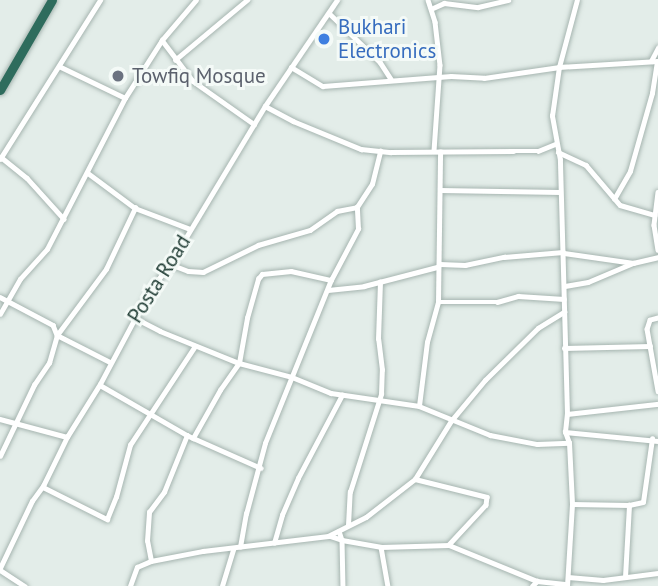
<!DOCTYPE html>
<style>
body{margin:0}
#map{position:relative;width:658px;height:586px;overflow:hidden;background:#e3ede9;font-family:"PT Sans",sans-serif}
div>[style]{position:absolute}
[style*='--x']{left:calc(var(--x)*1px);top:calc(var(--y)*1px);width:calc(var(--w)*1px);rotate:calc(var(--a)*1deg)}
.roads{filter:drop-shadow(0 0 2px #a6b5b0) drop-shadow(0 0 2px #a6b5b0)}
.street>*{height:4.5px;margin:-2.25px;padding:0 2.25px;transform-origin:2.25px;border-radius:2.25px;background:#fff}
.highway>*{height:9px;margin:-4.5px;padding:0 4.5px;transform-origin:4.5px;border-radius:4.5px;background:#2e6c5d}
.dots>*{width:19px;height:19px;translate:-50% -50%;box-sizing:border-box;border:4px solid #f4faf7;border-radius:50%}
span{translate:-50% -50%;white-space:nowrap;text-align:center;line-height:1.15;-webkit-text-stroke:6px #f4faf7;paint-order:stroke}
.shop-label{font-size:21px;color:#366cbe}
.left{translate:0 -50%;text-align:left}
.worship-label{font-size:21px;color:#5b616d}
.street-label{font-size:21px;color:#233f37}
</style>
<div id="map">
<div class="roads">
<div class="street">
<i style="--x:428;--y:0;--w:23;--a:72"></i>
<i style="--x:435;--y:22;--w:43;--a:83.4"></i>
<i style="--x:440;--y:65;--w:86;--a:94"></i>
<i style="--x:433;--y:8;--w:12;--a:-24"></i>
<i style="--x:444;--y:3;--w:34;--a:7"></i>
<i style="--x:478;--y:7;--w:31;--a:-13"></i>
<i style="--x:329;--y:13;--w:71;--a:43.9"></i>
<i style="--x:380;--y:62;--w:20;--a:57"></i>
<i style="--x:162;--y:40;--w:51;--a:52.9"></i>
<i style="--x:193;--y:81;--w:75;--a:35.2"></i>
<i style="--x:175;--y:60;--w:94;--a:-39.8"></i>
<i style="--x:651;--y:61;--w:15;--a:-62"></i>
<i style="--x:61;--y:67;--w:71;--a:25.8"></i>
<i style="--x:291;--y:67;--w:37;--a:31"></i>
<i style="--x:323;--y:86;--w:128;--a:-4.5"></i>
<i style="--x:451;--y:76;--w:33;--a:3"></i>
<i style="--x:484;--y:78;--w:76;--a:-8.3"></i>
<i style="--x:559;--y:67;--w:99;--a:-3.5"></i>
<i style="--x:265;--y:106;--w:32;--a:28"></i>
<i style="--x:293;--y:121;--w:74;--a:22.4"></i>
<i style="--x:361;--y:149;--w:30;--a:6"></i>
<i style="--x:391;--y:152;--w:122;--a:-0.5"></i>
<i style="--x:513;--y:151;--w:25;--a:0"></i>
<i style="--x:538;--y:151;--w:18;--a:-22"></i>
<i style="--x:558;--y:152;--w:31;--a:25"></i>
<i style="--x:586;--y:165;--w:52;--a:49.6"></i>
<i style="--x:620;--y:205;--w:36;--a:16"></i>
<i style="--x:1;--y:157;--w:33;--a:39"></i>
<i style="--x:27;--y:178;--w:55;--a:47.9"></i>
<i style="--x:0;--y:159;--w:188;--a:-57.8"></i>
<i style="--x:88;--y:173;--w:59;--a:36.7"></i>
<i style="--x:135;--y:208;--w:59;--a:20.9"></i>
<i style="--x:440;--y:190;--w:120;--a:1"></i>
<i style="--x:658;--y:192;--w:33;--a:97"></i>
<i style="--x:654;--y:225;--w:25;--a:81"></i>
<i style="--x:614;--y:199;--w:32;--a:-60"></i>
<i style="--x:630;--y:171;--w:81;--a:-74.2"></i>
<i style="--x:652;--y:93;--w:32;--a:-81"></i>
<i style="--x:564;--y:253;--w:70;--a:8.2"></i>
<i style="--x:633;--y:263;--w:26;--a:-13"></i>
<i style="--x:170;--y:264;--w:19;--a:21"></i>
<i style="--x:188;--y:271;--w:15;--a:4"></i>
<i style="--x:203;--y:272;--w:61;--a:-26.1"></i>
<i style="--x:258;--y:245;--w:54;--a:-16.1"></i>
<i style="--x:310;--y:230;--w:33;--a:-35"></i>
<i style="--x:337;--y:211;--w:20;--a:-11"></i>
<i style="--x:440;--y:264;--w:25;--a:2"></i>
<i style="--x:465;--y:265;--w:40;--a:-12"></i>
<i style="--x:504;--y:257;--w:59;--a:-4.8"></i>
<i style="--x:565;--y:286;--w:23;--a:-10"></i>
<i style="--x:588;--y:282;--w:49;--a:-22.9"></i>
<i style="--x:328;--y:290;--w:36;--a:-6"></i>
<i style="--x:364;--y:286;--w:75;--a:-14.6"></i>
<i style="--x:0;--y:297;--w:60;--a:27.8"></i>
<i style="--x:53;--y:325;--w:11;--a:68"></i>
<i style="--x:57;--y:335;--w:59;--a:27"></i>
<i style="--x:438;--y:302;--w:59;--a:0"></i>
<i style="--x:497;--y:302;--w:22;--a:-16"></i>
<i style="--x:518;--y:296;--w:46;--a:3.7"></i>
<i style="--x:0;--y:314;--w:40;--a:-60.3"></i>
<i style="--x:20;--y:279;--w:40;--a:-48"></i>
<i style="--x:47;--y:249;--w:170;--a:-62.7"></i>
<i style="--x:125;--y:98;--w:69;--a:-57.5"></i>
<i style="--x:162;--y:40;--w:52;--a:-49.6"></i>
<i style="--x:135;--y:318;--w:28;--a:27"></i>
<i style="--x:160;--y:331;--w:85;--a:22.1"></i>
<i style="--x:239;--y:363;--w:55;--a:14.8"></i>
<i style="--x:292;--y:377;--w:42;--a:22.3"></i>
<i style="--x:331;--y:393;--w:89;--a:8.4"></i>
<i style="--x:419;--y:406;--w:77;--a:22.2"></i>
<i style="--x:490;--y:435;--w:48;--a:10.8"></i>
<i style="--x:537;--y:444;--w:32;--a:-2"></i>
<i style="--x:658;--y:318;--w:8;--a:166"></i>
<i style="--x:650;--y:320;--w:9;--a:108"></i>
<i style="--x:647;--y:329;--w:63;--a:79.9"></i>
<i style="--x:564;--y:348;--w:86;--a:-1.3"></i>
<i style="--x:100;--y:385;--w:100;--a:29.9"></i>
<i style="--x:419;--y:406;--w:64;--a:-82.9"></i>
<i style="--x:427;--y:342;--w:41;--a:-74.6"></i>
<i style="--x:438;--y:302;--w:150;--a:-89.2"></i>
<i style="--x:567;--y:414;--w:92;--a:-6.3"></i>
<i style="--x:0;--y:419;--w:69;--a:15"></i>
<i style="--x:565;--y:432;--w:93;--a:5.5"></i>
<i style="--x:193;--y:438;--w:74;--a:23.8"></i>
<i style="--x:0;--y:456;--w:79;--a:-64.4"></i>
<i style="--x:34;--y:385;--w:27;--a:-56"></i>
<i style="--x:49;--y:363;--w:29;--a:-74"></i>
<i style="--x:57;--y:335;--w:82;--a:-53.4"></i>
<i style="--x:106;--y:269;--w:68;--a:-64.6"></i>
<i style="--x:415;--y:479;--w:74;--a:14"></i>
<i style="--x:487;--y:497;--w:8;--a:97"></i>
<i style="--x:486;--y:505;--w:54;--a:132.8"></i>
<i style="--x:43;--y:487;--w:72;--a:26.6"></i>
<i style="--x:107;--y:519;--w:24;--a:-68"></i>
<i style="--x:116;--y:497;--w:54;--a:-74.9"></i>
<i style="--x:130;--y:445;--w:118;--a:-56.7"></i>
<i style="--x:572;--y:504;--w:57;--a:1"></i>
<i style="--x:629;--y:505;--w:14;--a:-12"></i>
<i style="--x:643;--y:502;--w:64;--a:-81.9"></i>
<i style="--x:348;--y:525;--w:33;--a:-87"></i>
<i style="--x:350;--y:492;--w:103;--a:-72.4"></i>
<i style="--x:381;--y:394;--w:24;--a:-88"></i>
<i style="--x:382;--y:370;--w:31;--a:-97"></i>
<i style="--x:378;--y:339;--w:57;--a:-88"></i>
<i style="--x:339;--y:531;--w:9;--a:72"></i>
<i style="--x:342;--y:540;--w:40;--a:10"></i>
<i style="--x:381;--y:547;--w:68;--a:-1.7"></i>
<i style="--x:449;--y:545;--w:95;--a:22.2"></i>
<i style="--x:537;--y:581;--w:30;--a:6"></i>
<i style="--x:330;--y:536;--w:13;--a:18"></i>
<i style="--x:342;--y:540;--w:46;--a:88.8"></i>
<i style="--x:274;--y:543;--w:29;--a:-74"></i>
<i style="--x:282;--y:515;--w:40;--a:-66.6"></i>
<i style="--x:298;--y:478;--w:94;--a:-62.1"></i>
<i style="--x:240;--y:547;--w:34;--a:-80"></i>
<i style="--x:246;--y:514;--w:73;--a:-75"></i>
<i style="--x:265;--y:443;--w:176;--a:-68"></i>
<i style="--x:331;--y:280;--w:58;--a:-62.1"></i>
<i style="--x:358;--y:229;--w:22;--a:-93"></i>
<i style="--x:357;--y:207;--w:27;--a:-57"></i>
<i style="--x:372;--y:184;--w:34;--a:-76"></i>
<i style="--x:381;--y:547;--w:40;--a:80"></i>
<i style="--x:151;--y:561;--w:20;--a:-101"></i>
<i style="--x:147;--y:541;--w:29;--a:-86"></i>
<i style="--x:149;--y:512;--w:25;--a:-53"></i>
<i style="--x:164;--y:492;--w:61;--a:-68"></i>
<i style="--x:187;--y:435;--w:7;--a:27"></i>
<i style="--x:193;--y:438;--w:55;--a:-60.6"></i>
<i style="--x:220;--y:390;--w:33;--a:-55"></i>
<i style="--x:239;--y:363;--w:46;--a:-79.9"></i>
<i style="--x:247;--y:318;--w:41;--a:-74.2"></i>
<i style="--x:258;--y:279;--w:6;--a:-51"></i>
<i style="--x:262;--y:274;--w:29;--a:-6"></i>
<i style="--x:291;--y:271;--w:41;--a:12.7"></i>
<i style="--x:0;--y:568;--w:74;--a:-64.5"></i>
<i style="--x:32;--y:501;--w:19;--a:-54"></i>
<i style="--x:43;--y:486;--w:55;--a:-63.9"></i>
<i style="--x:67;--y:437;--w:62;--a:-58.1"></i>
<i style="--x:100;--y:384;--w:106;--a:-62"></i>
<i style="--x:150;--y:290;--w:33;--a:-52"></i>
<i style="--x:170;--y:264;--w:184;--a:-59"></i>
<i style="--x:265;--y:106;--w:128;--a:-55.8"></i>
<i style="--x:0;--y:570;--w:30;--a:33"></i>
<i style="--x:568;--y:577;--w:35;--a:5"></i>
<i style="--x:603;--y:580;--w:55;--a:-7.3"></i>
<i style="--x:625;--y:577;--w:72;--a:-86.8"></i>
<i style="--x:130;--y:586;--w:20;--a:-70"></i>
<i style="--x:137;--y:567;--w:15;--a:-23"></i>
<i style="--x:151;--y:561;--w:53;--a:-10.9"></i>
<i style="--x:203;--y:551;--w:126;--a:-6.8"></i>
<i style="--x:328;--y:536;--w:42;--a:-26.6"></i>
<i style="--x:366;--y:517;--w:62;--a:-37.8"></i>
<i style="--x:415;--y:479;--w:68;--a:-58.2"></i>
<i style="--x:451;--y:421;--w:53;--a:-50.3"></i>
<i style="--x:485;--y:380;--w:74;--a:-44.5"></i>
<i style="--x:538;--y:328;--w:31;--a:-32"></i>
<i style="--x:222;--y:586;--w:39;--a:-73"></i>
<i style="--x:532;--y:586;--w:7;--a:-45"></i>
<i style="--x:567;--y:586;--w:82;--a:-86.5"></i>
<i style="--x:572;--y:504;--w:61;--a:-92.8"></i>
<i style="--x:569;--y:443;--w:12;--a:-110"></i>
<i style="--x:565;--y:432;--w:18;--a:-84"></i>
<i style="--x:567;--y:414;--w:254;--a:-91.6"></i>
<i style="--x:560;--y:160;--w:45;--a:-100.3"></i>
<i style="--x:552;--y:116;--w:49;--a:-81.9"></i>
<i style="--x:559;--y:67;--w:69;--a:-75"></i>
</div>
<div class="highway">
<i style="--x:0;--y:90;--w:104;--a:-60"></i>
</div>
</div>
<div class="dots">
<i style="left:324px;top:39px;background:#3f7fe0"></i>
<i style="left:118px;top:76px;background:#6b7280"></i>
</div>
<div class="shop-label">
<span class="left" style="left:338px;top:39px">Bukhari<br>Electronics</span>
</div>
<div class="worship-label">
<span class="left" style="left:132px;top:76px">Towfiq Mosque</span>
</div>
<div class="street-label">
<span style="left:159px;top:279px;rotate:-58deg">Posta Road</span>
</div>
</div>
